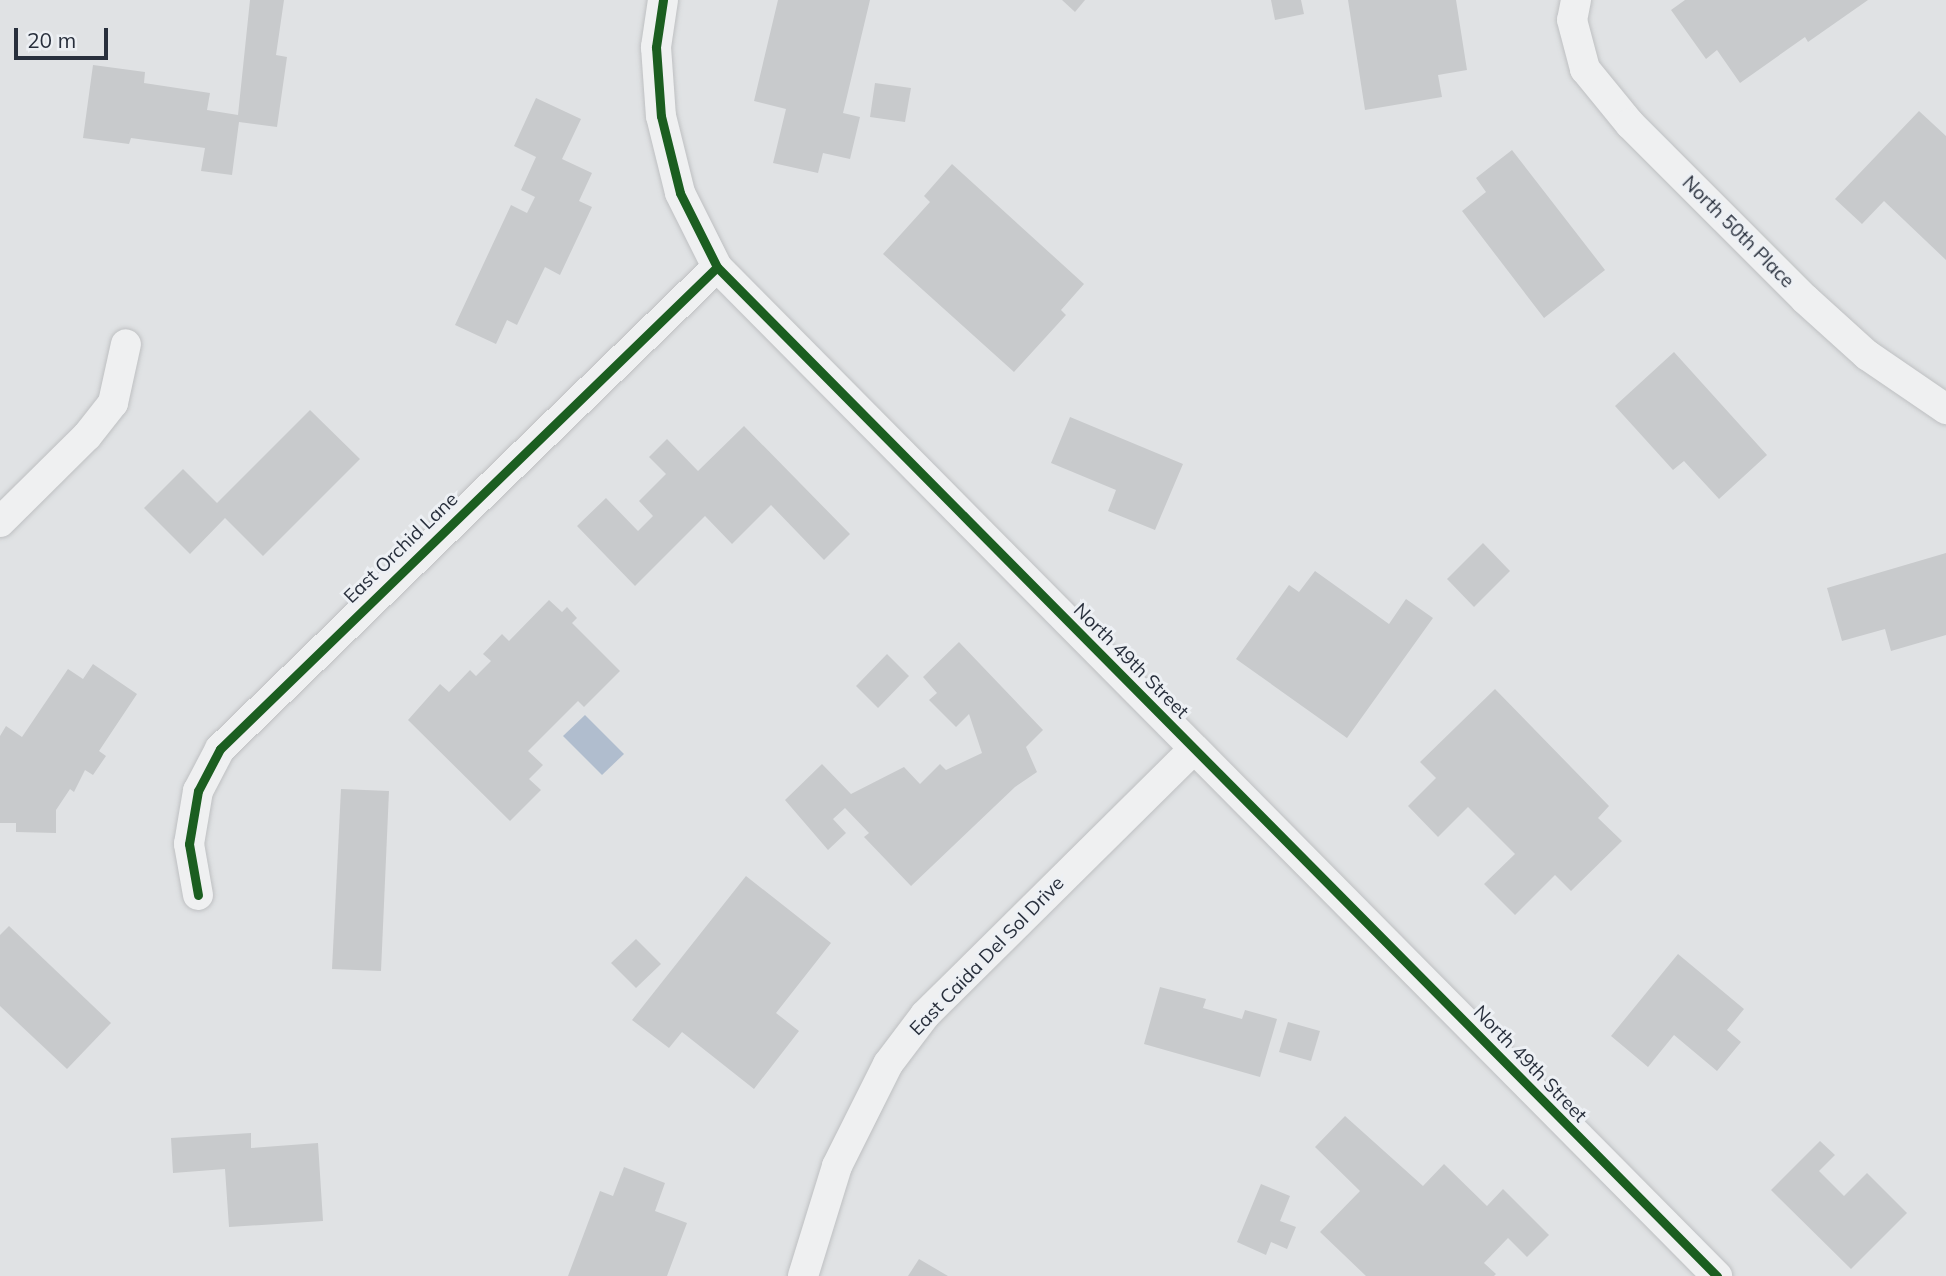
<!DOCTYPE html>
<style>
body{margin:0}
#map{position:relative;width:1946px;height:1276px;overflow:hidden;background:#e0e2e4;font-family:Mulish,sans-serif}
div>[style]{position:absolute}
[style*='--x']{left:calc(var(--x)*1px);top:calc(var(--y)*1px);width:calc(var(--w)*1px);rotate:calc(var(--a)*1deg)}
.water>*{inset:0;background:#b0bdce}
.building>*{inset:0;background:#c8cacc}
.roads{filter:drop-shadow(0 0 2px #bec0c2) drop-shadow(0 0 2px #bec0c2)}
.street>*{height:30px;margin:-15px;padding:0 15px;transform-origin:15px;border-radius:15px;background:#eff0f1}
.cycleway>*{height:9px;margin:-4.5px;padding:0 4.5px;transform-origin:4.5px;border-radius:4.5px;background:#1b5e20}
span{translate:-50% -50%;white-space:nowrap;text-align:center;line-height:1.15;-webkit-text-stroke:6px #edf0f4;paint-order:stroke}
.street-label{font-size:19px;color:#282f3c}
.scale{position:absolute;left:14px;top:28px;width:94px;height:32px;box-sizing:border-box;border:4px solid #282f3c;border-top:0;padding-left:9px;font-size:21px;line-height:24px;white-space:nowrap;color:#282f3c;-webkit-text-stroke:5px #edf0f4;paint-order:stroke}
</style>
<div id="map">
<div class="water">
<i style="clip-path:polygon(585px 715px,624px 754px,602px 775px,563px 736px)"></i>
</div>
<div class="building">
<i style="clip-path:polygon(250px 0,284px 0,276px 55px,287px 57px,277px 127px,239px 122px,232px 175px,201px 171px,205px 148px,131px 138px,129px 144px,83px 138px,93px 65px,145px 72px,144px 83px,210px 93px,207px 110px,238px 115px)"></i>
<i style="clip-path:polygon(778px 0,870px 0,843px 113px,860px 117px,850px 159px,823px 153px,818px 173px,773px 163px,786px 109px,754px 101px)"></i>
<i style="clip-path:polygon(1062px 0,1085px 0,1075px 12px)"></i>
<i style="clip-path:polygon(1271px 0,1301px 0,1304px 14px,1275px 20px)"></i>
<i style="clip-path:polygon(1348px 0,1456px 0,1467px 70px,1438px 75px,1442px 97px,1365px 110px)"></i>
<i style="clip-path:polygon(1685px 0,1868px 0,1808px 42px,1805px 37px,1740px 83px,1717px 50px,1706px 59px,1671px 10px)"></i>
<i style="clip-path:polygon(875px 83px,911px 88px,905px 122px,870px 117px)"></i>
<i style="clip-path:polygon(536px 98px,581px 119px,562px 159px,592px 173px,579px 201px,592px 207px,560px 275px,545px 267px,517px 325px,507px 320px,496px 344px,455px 325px,511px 205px,527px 213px,535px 197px,521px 190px,536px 157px,514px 146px)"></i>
<i style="clip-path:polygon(1919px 111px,1946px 136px,1946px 260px,1884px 201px,1862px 224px,1835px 199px)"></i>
<i style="clip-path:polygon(1512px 150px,1605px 270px,1544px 318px,1462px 211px,1486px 192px,1476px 178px)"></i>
<i style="clip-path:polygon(952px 164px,1084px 284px,1061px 310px,1066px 315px,1014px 372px,883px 254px,930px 202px,924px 196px)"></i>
<i style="clip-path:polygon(1674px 352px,1767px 455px,1719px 499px,1684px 461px,1673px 470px,1615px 406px)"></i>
<i style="clip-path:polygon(310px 410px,360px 459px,263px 556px,225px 518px,190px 554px,144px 508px,183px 469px,217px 503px)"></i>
<i style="clip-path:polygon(1070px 417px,1183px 464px,1155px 530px,1108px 511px,1116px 490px,1051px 463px)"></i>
<i style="clip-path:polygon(744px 426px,850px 534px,824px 560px,771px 505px,732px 544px,705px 516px,635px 586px,577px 526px,606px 498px,638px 531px,653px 516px,639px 501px,666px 474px,649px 457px,667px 439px,698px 471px)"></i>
<i style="clip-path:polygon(1483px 543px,1510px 571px,1474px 607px,1447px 579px)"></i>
<i style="clip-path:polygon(1946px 553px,1946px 635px,1891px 651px,1885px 629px,1842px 641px,1827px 588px)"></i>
<i style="clip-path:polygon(1315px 571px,1389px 624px,1406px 599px,1433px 618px,1347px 738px,1236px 659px,1289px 585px,1299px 592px)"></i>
<i style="clip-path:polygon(549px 600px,562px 612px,567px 607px,577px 618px,572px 623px,620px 671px,584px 707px,578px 701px,528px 751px,543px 765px,529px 779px,541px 790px,510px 821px,408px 720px,440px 684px,449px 692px,470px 670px,476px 676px,491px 661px,483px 654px,502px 634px,509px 641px)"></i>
<i style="clip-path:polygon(959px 642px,1043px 730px,1026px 747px,1037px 772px,1015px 787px,911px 886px,864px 837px,869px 833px,845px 808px,833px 819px,846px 833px,828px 850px,785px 800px,822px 764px,851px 794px,904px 767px,920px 784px,940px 764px,946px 770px,982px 753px,969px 714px,956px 727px,929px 700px,937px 693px,923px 677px)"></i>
<i style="clip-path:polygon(887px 654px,909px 676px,878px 708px,856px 686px)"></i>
<i style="clip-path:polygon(93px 664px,137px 694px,99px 751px,106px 756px,93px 775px,85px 770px,74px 792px,70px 789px,56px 810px,56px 833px,16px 832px,16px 823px,0 823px,0 736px,6px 726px,22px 737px,68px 669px,83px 679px)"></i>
<i style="clip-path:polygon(1495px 689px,1609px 806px,1598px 818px,1622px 841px,1571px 891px,1555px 875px,1515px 915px,1484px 884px,1515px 854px,1468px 807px,1438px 837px,1408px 806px,1436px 778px,1420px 762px)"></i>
<i style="clip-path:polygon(341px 789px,389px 791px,381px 971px,332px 969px)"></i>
<i style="clip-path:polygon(746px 876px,831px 943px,776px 1013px,799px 1031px,754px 1089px,682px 1032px,669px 1048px,632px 1020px)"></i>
<i style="clip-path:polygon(9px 926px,111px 1023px,67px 1069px,0 1006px,0 935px)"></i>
<i style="clip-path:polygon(636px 939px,661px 964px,636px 988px,611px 963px)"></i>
<i style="clip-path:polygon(1678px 954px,1744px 1009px,1727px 1030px,1741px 1042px,1717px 1071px,1674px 1035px,1648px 1067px,1611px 1036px)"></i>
<i style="clip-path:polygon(1160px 987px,1206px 999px,1203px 1008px,1242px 1019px,1245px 1010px,1277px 1019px,1260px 1077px,1144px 1044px)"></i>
<i style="clip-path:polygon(1288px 1022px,1320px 1031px,1311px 1061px,1279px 1052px)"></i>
<i style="clip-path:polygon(1345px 1116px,1423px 1186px,1444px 1164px,1487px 1206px,1503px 1189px,1549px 1235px,1527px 1257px,1508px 1238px,1484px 1263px,1496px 1274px,1494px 1276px,1366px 1276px,1320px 1232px,1360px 1191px,1315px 1147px)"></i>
<i style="clip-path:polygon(251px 1133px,251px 1148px,318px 1143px,323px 1221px,229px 1227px,225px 1169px,173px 1173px,171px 1138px)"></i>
<i style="clip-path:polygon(1820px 1141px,1835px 1155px,1819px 1171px,1844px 1196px,1867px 1173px,1907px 1213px,1851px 1269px,1771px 1190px)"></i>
<i style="clip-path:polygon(624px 1167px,665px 1183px,655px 1211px,687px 1223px,667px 1276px,568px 1276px,600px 1191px,613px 1196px)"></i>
<i style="clip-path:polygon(1261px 1184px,1290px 1196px,1280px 1221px,1296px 1227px,1287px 1249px,1271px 1242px,1266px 1255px,1237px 1242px)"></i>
<i style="clip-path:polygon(919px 1259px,948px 1276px,908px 1276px)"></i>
</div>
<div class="roads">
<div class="street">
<i style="--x:663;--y:0;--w:48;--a:98.5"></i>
<i style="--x:656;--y:47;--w:69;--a:85.9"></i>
<i style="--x:661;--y:116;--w:79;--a:76.1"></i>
<i style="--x:680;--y:193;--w:83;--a:63.4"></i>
<i style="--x:717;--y:267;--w:1421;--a:45.26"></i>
<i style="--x:1576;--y:0;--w:20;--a:101"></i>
<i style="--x:1572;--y:20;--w:51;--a:75.1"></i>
<i style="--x:1585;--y:69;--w:71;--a:50.7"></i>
<i style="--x:1630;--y:124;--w:247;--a:45"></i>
<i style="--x:1805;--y:299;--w:84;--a:42.1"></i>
<i style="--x:1867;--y:355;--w:96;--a:34.4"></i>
<i style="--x:0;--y:522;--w:122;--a:-44.7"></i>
<i style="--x:87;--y:436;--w:42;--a:-51.8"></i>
<i style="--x:113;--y:403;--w:60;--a:-77.6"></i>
<i style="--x:198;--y:895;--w:52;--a:-100"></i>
<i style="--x:189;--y:844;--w:54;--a:-80.4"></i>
<i style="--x:198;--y:791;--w:47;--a:-62.4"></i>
<i style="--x:220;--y:749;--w:692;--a:-44.12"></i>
<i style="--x:803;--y:1276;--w:115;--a:-72.8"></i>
<i style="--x:837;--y:1166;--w:114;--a:-63.4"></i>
<i style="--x:888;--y:1064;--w:61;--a:-52.9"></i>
<i style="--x:925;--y:1015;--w:378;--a:-44.7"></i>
</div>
</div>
<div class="cycleway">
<i style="--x:663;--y:0;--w:48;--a:98.5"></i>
<i style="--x:656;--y:47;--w:69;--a:85.9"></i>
<i style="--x:661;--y:116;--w:79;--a:76.1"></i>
<i style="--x:680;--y:193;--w:83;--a:63.4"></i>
<i style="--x:717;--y:267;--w:1421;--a:45.26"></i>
<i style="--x:198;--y:895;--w:52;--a:-100"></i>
<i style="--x:189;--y:844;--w:54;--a:-80.4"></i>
<i style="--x:198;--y:791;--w:47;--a:-62.4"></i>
<i style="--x:220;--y:749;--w:692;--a:-44.12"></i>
</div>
<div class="street-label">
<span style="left:1738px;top:232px;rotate:45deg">North 50th Place</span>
<span style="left:401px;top:548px;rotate:-44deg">East Orchid Lane</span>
<span style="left:1131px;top:661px;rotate:45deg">North 49th Street</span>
<span style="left:987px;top:956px;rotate:-46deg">East Caida Del Sol Drive</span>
<span style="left:1530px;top:1064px;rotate:46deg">North 49th Street</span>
</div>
<div class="scale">20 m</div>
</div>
